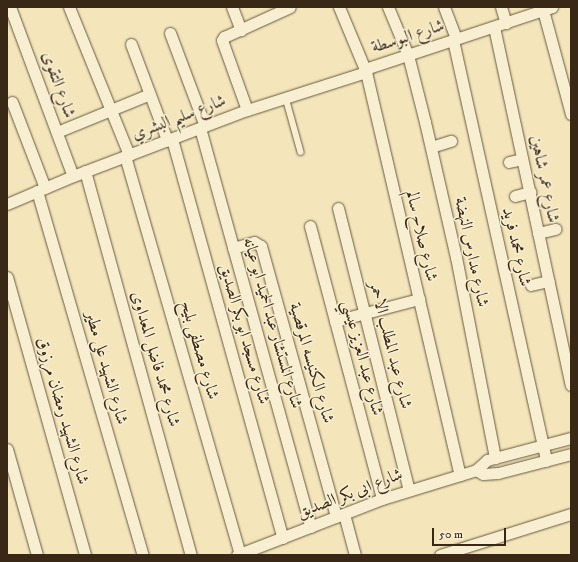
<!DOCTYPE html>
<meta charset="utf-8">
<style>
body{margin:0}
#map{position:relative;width:578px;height:562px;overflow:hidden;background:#f4e6ba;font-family:"IM FELL DW Pica",Amiri,serif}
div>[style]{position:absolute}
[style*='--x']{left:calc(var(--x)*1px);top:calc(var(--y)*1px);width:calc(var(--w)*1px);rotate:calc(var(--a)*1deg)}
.roads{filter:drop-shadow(0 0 1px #685840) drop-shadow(0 0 1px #685840)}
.lane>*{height:5.5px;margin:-2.75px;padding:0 2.75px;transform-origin:2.75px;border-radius:2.75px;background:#f8efd2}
.street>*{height:11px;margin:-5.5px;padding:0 5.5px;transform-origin:5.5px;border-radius:5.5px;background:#f8efd2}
span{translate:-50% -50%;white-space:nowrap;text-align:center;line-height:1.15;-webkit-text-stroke:3px #f8efd2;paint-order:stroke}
.street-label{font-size:17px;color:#3a2817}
.frame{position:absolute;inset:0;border:8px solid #3a2817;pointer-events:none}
.scale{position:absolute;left:432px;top:528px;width:74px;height:18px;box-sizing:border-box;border:2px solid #3a2817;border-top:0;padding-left:5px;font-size:12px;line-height:14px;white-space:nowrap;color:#3a2817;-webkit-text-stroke:3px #f8efd2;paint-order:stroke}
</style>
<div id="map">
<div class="roads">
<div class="lane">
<i style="--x:286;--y:98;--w:56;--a:74.5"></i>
</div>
<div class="street">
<i style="--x:10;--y:7;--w:180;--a:69.6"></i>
<i style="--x:69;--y:7;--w:160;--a:67.9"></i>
<i style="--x:232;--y:7;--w:25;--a:69"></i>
<i style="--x:339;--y:7;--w:70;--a:67.4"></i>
<i style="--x:366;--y:72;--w:414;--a:76.9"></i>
<i style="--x:388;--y:7;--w:52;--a:67.4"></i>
<i style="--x:408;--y:55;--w:69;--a:75.8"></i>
<i style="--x:425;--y:122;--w:139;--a:77.1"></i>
<i style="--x:456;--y:257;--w:205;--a:79"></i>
<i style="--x:444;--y:7;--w:34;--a:69"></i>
<i style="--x:501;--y:7;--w:17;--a:73"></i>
<i style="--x:543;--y:10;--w:108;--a:74.9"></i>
<i style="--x:494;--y:27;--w:366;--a:77.9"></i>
<i style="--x:170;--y:33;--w:99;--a:69.4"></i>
<i style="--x:453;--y:40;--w:431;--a:77.5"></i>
<i style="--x:131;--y:44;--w:103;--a:69.4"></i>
<i style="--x:365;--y:69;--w:197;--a:-18.3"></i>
<i style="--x:12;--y:102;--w:92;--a:69"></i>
<i style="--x:247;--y:110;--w:74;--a:-109.7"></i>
<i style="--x:222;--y:40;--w:4;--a:-56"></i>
<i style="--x:224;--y:37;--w:72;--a:-24.4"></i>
<i style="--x:200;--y:128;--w:414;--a:74.5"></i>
<i style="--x:57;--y:132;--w:100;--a:-22.2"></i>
<i style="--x:172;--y:139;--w:414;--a:74.5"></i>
<i style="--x:431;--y:147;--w:21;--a:-17"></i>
<i style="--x:125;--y:156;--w:414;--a:73.9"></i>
<i style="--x:509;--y:162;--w:13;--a:-13"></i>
<i style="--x:85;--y:171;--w:398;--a:74.6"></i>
<i style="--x:37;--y:191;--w:379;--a:73.8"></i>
<i style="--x:515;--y:196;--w:16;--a:-15"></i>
<i style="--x:7;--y:204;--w:72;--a:-23"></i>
<i style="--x:73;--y:176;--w:186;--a:-20.8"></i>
<i style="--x:247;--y:110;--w:125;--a:-17.7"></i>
<i style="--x:338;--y:208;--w:291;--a:75.9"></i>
<i style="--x:310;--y:226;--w:282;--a:75.2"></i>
<i style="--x:538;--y:233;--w:18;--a:-13"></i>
<i style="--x:233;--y:248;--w:22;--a:-16"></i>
<i style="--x:254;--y:242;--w:8;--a:30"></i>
<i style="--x:261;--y:246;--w:281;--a:74.5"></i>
<i style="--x:7;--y:277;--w:289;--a:74.3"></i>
<i style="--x:531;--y:285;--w:18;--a:-13"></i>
<i style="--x:335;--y:321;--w:87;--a:-14.7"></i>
<i style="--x:7;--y:449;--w:110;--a:74.2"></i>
<i style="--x:476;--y:470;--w:8;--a:30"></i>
<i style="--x:483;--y:474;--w:15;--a:-4"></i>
<i style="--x:498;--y:473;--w:75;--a:-14.6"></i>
<i style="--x:344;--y:514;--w:42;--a:75"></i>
<i style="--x:237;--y:555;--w:155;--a:-21.1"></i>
<i style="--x:382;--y:499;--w:98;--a:-17.1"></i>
<i style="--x:476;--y:470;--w:15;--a:-42"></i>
<i style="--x:487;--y:460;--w:87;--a:-14.7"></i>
<i style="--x:440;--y:555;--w:137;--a:-17.4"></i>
</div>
</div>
<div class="street-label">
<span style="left:408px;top:37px;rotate:-18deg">شارع البوسطة</span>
<span style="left:58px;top:85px;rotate:70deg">شارع التقوى</span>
<span style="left:179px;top:118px;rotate:-21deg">شارع سليم البشري</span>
<span style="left:544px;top:179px;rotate:78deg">شارع عمر شاهين</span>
<span style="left:421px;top:236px;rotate:77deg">شارع صلاح سالم</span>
<span style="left:516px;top:247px;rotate:77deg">شارع محمد فريد</span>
<span style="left:471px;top:252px;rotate:78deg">شارع مدارس النهضة</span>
<span style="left:272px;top:323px;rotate:74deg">شارع المستشار عبد الحميد ابو عيانه</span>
<span style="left:244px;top:334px;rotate:74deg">شارع مسجد ابو بكر الصديق</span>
<span style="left:390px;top:345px;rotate:76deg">شارع عبد المطلب الاحمر</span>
<span style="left:199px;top:350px;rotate:74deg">شارع مصطفى بليح</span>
<span style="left:362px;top:358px;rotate:75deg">شارع عبد العزيز عيسي</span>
<span style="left:155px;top:359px;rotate:74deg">شارع محمد فاضل المعداوى</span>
<span style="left:311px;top:363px;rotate:74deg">شارع الكنيسه المرقصية</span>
<span style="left:106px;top:368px;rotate:74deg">شارع الشهيد على مطير</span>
<span style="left:62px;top:411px;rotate:74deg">شارع الشهيد رمضان مرزوق</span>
<span style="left:350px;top:494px;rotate:-21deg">شارع ابى بكر الصديق</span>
</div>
<div class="frame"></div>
<div class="scale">50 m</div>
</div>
